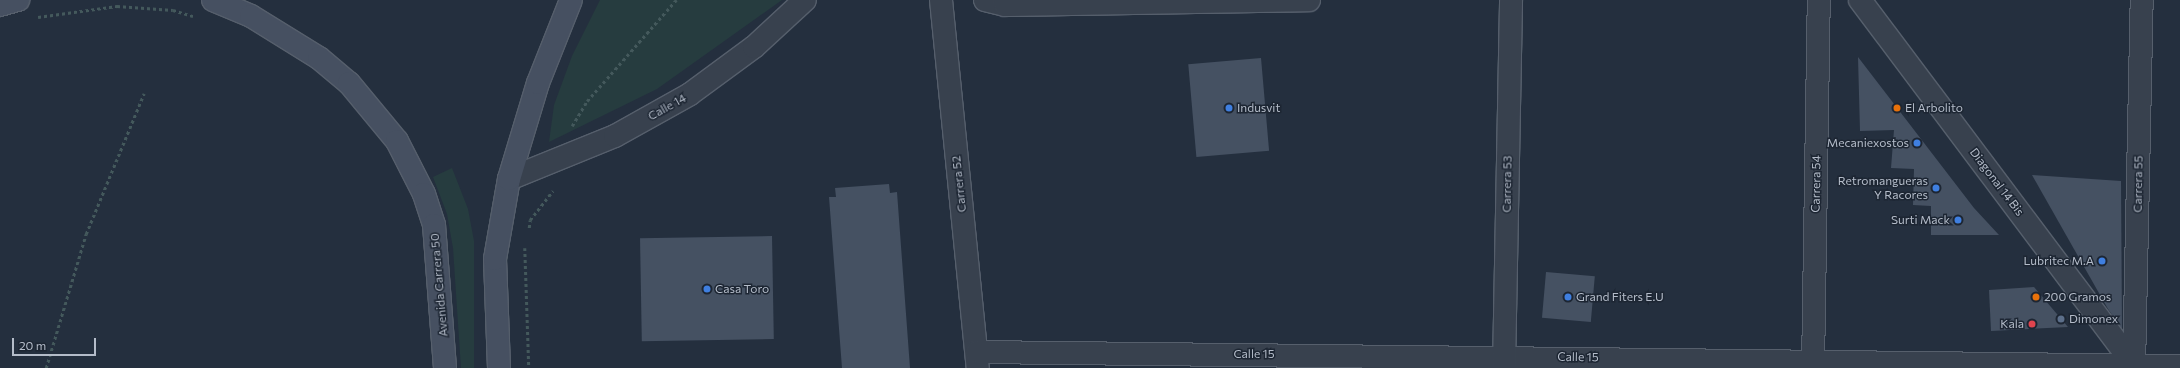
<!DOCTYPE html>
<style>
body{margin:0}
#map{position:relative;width:2180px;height:368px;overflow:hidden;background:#242f3e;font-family:Commissioner,sans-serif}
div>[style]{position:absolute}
.green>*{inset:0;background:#263c3f}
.building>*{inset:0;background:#455162;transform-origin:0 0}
.path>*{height:2.5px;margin-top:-1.25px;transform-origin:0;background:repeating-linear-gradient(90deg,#44595c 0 3px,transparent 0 6px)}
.roads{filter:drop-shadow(1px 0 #565f6c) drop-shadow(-1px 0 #565f6c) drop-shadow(0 1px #565f6c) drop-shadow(0 -1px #565f6c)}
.street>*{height:22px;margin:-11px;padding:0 11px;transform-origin:11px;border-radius:11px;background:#38414e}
.secondary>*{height:22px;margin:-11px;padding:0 11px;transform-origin:11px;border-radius:11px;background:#465061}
.dots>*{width:11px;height:11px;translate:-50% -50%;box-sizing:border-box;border:2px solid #1d2633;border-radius:50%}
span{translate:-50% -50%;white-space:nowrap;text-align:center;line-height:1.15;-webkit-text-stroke:3px #1d2633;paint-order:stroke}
.street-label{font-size:12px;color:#b4bcc9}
.poi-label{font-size:12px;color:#b4bcc9}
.left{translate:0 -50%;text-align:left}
.right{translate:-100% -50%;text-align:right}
.scale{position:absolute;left:12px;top:338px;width:84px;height:18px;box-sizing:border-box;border:2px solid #b4bcc9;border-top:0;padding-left:5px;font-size:12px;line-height:14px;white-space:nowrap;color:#b4bcc9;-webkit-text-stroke:3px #1d2633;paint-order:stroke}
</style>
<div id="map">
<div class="green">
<div style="clip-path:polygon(600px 0,782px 0,657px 89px,549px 142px,554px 105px,572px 56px)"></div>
<div style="clip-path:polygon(452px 168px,468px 209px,474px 241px,474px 368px,461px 368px,453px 248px,447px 214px,433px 177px)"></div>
</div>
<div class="building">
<div style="clip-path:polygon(1858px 57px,1974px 208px,1999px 235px,1931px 235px,1931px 206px,1913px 205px,1914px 169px,1891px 168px,1894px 130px,1860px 131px)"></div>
<div style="left:1261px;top:58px;width:93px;height:73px;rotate:85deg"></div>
<div style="clip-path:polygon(2032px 175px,2121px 181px,2122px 329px,2108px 309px)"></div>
<div style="clip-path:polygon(889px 184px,890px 193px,897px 192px,910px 368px,842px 368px,829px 197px,836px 197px,835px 188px)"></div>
<div style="left:772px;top:236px;width:103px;height:132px;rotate:89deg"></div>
<div style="left:1546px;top:272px;width:49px;height:46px;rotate:5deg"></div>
<div style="clip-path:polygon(2034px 287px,2068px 327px,1991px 331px,1989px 290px)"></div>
</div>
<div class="path">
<div style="left:38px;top:17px;width:80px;rotate:-7.9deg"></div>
<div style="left:117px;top:6px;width:56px;rotate:4.1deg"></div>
<div style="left:173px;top:10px;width:21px;rotate:17deg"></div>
<div style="left:572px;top:126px;width:29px;rotate:-59deg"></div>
<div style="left:587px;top:101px;width:135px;rotate:-48.6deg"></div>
<div style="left:529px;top:228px;width:8px;rotate:-83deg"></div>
<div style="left:530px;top:220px;width:37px;rotate:-52deg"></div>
<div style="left:525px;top:248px;width:120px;rotate:88.1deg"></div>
<div style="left:46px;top:368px;width:140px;rotate:-73.4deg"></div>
<div style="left:86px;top:234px;width:152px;rotate:-67.6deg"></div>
</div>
<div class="roads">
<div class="street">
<div style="left:941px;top:0;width:370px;rotate:84.3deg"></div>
<div style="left:985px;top:0;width:21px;rotate:14deg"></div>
<div style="left:1005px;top:5px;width:304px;rotate:-0.9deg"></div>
<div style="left:1860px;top:0;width:456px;rotate:53.1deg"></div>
<div style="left:509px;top:179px;width:114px;rotate:-22.1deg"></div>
<div style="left:615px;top:136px;width:86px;rotate:-29.2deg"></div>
<div style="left:690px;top:94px;width:79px;rotate:-36.3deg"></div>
<div style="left:754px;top:47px;width:69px;rotate:-42.7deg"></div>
<div style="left:977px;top:352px;width:1203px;rotate:0.67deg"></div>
<div style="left:1504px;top:368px;width:368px;rotate:-88.9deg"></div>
<div style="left:1813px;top:368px;width:368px;rotate:-89.1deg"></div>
<div style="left:2134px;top:368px;width:368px;rotate:-88.8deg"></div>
</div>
<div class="secondary">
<div style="left:213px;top:0;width:41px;rotate:22.8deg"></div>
<div style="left:251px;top:16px;width:80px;rotate:31.7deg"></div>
<div style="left:319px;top:58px;width:39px;rotate:40deg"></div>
<div style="left:349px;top:83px;width:75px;rotate:50.4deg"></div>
<div style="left:397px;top:141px;width:59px;rotate:63deg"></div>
<div style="left:424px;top:194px;width:33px;rotate:72deg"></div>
<div style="left:434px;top:225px;width:143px;rotate:85.6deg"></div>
<div style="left:0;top:5px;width:19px;rotate:-16deg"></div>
<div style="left:499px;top:368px;width:109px;rotate:-92.1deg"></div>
<div style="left:495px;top:259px;width:81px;rotate:-80.1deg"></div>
<div style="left:509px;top:179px;width:100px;rotate:-73.2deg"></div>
<div style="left:538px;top:83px;width:89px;rotate:-68.3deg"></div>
</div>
</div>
<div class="dots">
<div style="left:1229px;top:108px;background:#3f7fe0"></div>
<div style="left:1897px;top:108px;background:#e8710a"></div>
<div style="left:1917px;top:143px;background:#3f7fe0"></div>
<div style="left:1936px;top:188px;background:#3f7fe0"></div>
<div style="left:1958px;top:220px;background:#3f7fe0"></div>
<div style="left:2102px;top:261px;background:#3f7fe0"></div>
<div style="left:707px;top:289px;background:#3f7fe0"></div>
<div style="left:1568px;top:297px;background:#3f7fe0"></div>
<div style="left:2036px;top:297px;background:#e8710a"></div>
<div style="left:2061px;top:319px;background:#5c6f8a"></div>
<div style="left:2032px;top:324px;background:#e0444e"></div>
</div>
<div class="street-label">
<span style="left:667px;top:107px;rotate:-29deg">Calle 14</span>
<span style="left:1997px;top:182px;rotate:53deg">Diagonal 14 Bis</span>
<span style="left:959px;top:184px;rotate:-96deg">Carrera 52</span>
<span style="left:1507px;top:184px;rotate:-89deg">Carrera 53</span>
<span style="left:1816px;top:184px;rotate:-89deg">Carrera 54</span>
<span style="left:2138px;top:184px;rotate:-89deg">Carrera 55</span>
<span style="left:439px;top:285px;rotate:-95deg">Avenida Carrera 50</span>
<span style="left:1254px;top:354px">Calle 15</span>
<span style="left:1578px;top:357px;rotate:1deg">Calle 15</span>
</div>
<div class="poi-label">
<span class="left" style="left:1237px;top:108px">Indusvit</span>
<span class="left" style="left:1905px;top:108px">El Arbolito</span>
<span class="right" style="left:1909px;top:143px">Mecaniexostos</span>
<span class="right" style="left:1928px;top:188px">Retromangueras<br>Y Racores</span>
<span class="right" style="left:1950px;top:220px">Surti Mack</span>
<span class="right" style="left:2094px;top:261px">Lubritec M.A</span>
<span class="left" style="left:715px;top:289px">Casa Toro</span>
<span class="left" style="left:1576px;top:297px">Grand Fiters E.U</span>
<span class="left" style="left:2044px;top:297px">200 Gramos</span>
<span class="left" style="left:2069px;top:319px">Dimonex</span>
<span class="right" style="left:2024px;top:324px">Kala</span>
</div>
<div class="scale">20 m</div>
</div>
